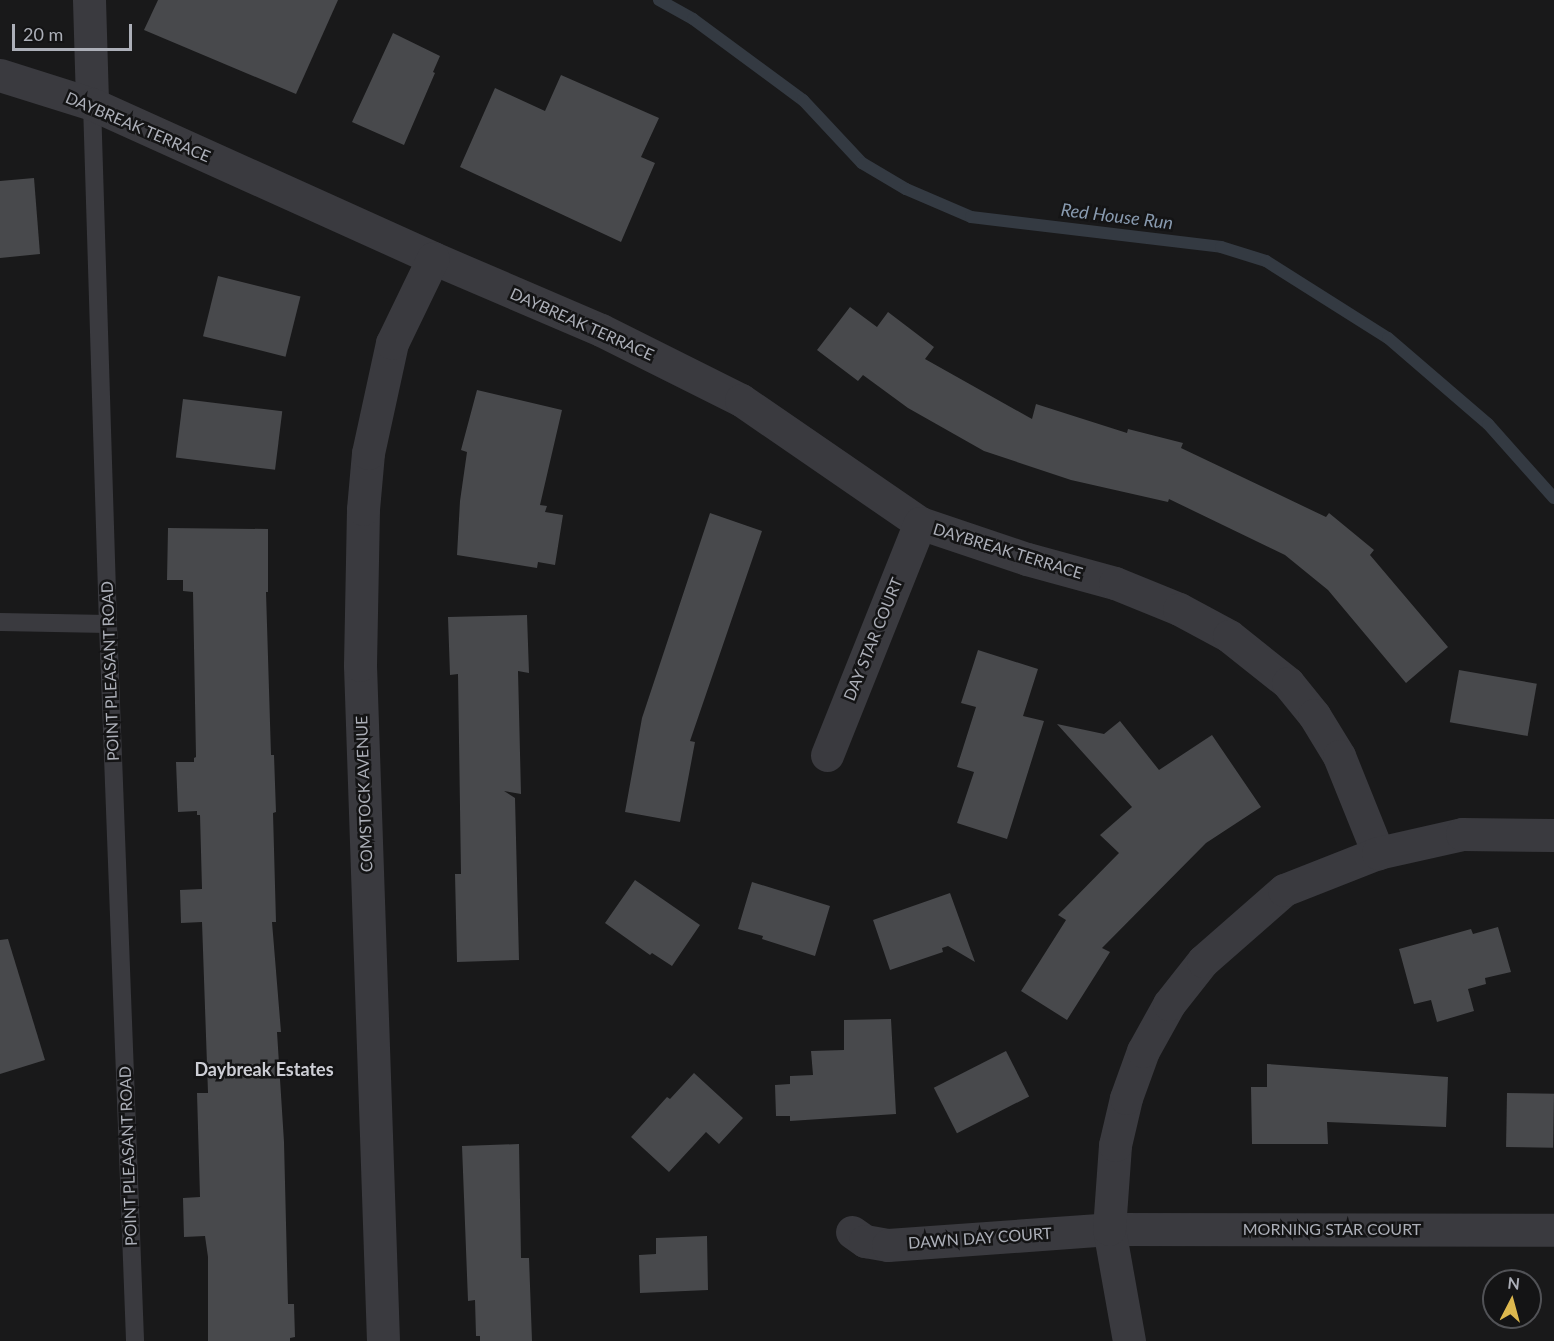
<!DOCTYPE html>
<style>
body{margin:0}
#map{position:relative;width:1554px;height:1341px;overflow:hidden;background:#19191a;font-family:Lato,sans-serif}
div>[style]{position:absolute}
.stream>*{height:12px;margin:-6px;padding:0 6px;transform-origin:6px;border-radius:6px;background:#343a42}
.building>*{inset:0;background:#48494c;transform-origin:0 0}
.service>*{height:18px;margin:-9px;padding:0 9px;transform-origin:9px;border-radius:9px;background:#3a3a3f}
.minor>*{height:33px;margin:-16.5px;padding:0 16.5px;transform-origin:16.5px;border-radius:16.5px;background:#3a3a3f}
span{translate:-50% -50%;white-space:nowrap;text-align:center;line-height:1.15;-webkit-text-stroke:5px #141415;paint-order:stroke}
.street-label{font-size:16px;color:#acafb8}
.water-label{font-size:18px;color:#889aaf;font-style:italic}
.neighbourhood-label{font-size:18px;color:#cdced5;font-weight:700}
.north{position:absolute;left:1482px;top:1269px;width:60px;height:60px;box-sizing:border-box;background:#141415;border:2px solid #515256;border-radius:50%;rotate:6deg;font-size:16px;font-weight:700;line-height:24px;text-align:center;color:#acafb8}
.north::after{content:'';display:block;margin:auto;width:21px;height:27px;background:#ddb84e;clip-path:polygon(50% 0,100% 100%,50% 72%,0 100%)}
.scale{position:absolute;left:12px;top:24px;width:120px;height:27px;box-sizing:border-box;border:3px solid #acafb8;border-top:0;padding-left:8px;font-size:18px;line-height:21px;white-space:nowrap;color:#acafb8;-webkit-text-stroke:4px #141415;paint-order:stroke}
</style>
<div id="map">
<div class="stream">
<div style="left:659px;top:0;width:39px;rotate:29deg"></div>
<div style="left:693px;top:19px;width:137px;rotate:36.4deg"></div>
<div style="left:803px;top:100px;width:86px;rotate:46.9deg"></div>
<div style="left:862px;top:163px;width:51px;rotate:30.6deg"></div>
<div style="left:906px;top:189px;width:71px;rotate:23.3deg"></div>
<div style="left:971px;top:217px;width:252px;rotate:6.8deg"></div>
<div style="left:1221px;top:247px;width:47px;rotate:17.3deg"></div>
<div style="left:1266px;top:261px;width:144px;rotate:32.3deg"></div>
<div style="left:1388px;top:338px;width:132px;rotate:40.7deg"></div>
<div style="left:1488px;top:424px;width:99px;rotate:48.3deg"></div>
</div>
<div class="building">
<div style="clip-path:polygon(158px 0,338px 0,296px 94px,144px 30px)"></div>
<div style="clip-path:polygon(393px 33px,440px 56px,433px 72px,435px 73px,404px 145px,352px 122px)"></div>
<div style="clip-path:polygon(561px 75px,659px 118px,641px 157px,655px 163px,621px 242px,460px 167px,495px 88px,545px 111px)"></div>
<div style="clip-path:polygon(34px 178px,40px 254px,0 258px,0 181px)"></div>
<div style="left:218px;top:276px;width:85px;height:62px;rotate:14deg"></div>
<div style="clip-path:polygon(850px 307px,877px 327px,888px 312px,934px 347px,925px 359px,1032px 419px,1036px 404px,1127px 433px,1128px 429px,1183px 443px,1181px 448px,1326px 517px,1329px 513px,1374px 550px,1370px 555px,1448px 647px,1406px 683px,1328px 590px,1285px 555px,1169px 499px,1168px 502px,1071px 480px,984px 451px,908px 408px,863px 375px,858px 381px,817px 350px)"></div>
<div style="clip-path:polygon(477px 390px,562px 410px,540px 505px,547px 506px,545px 512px,563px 515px,555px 565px,538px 562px,537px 568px,457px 555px,460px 501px,467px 452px,461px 450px)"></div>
<div style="left:183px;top:399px;width:100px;height:59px;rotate:7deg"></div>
<div style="clip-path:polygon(710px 513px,762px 531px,690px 741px,695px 742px,680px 822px,625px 812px,642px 718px)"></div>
<div style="clip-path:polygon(168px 528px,268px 529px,268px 592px,266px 592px,271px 755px,274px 755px,276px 812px,273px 813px,276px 922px,272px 922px,281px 1032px,277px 1032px,284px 1142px,288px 1304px,294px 1304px,295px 1337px,290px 1338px,290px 1341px,208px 1341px,208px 1257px,205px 1236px,184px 1237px,183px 1198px,200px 1197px,197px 1093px,208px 1093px,202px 922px,181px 923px,180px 890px,202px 889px,200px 815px,197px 815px,197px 811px,178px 812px,176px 762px,194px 762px,194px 758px,196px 757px,193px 592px,183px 591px,183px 580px,167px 580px)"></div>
<div style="clip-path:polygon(527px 615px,529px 673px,518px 671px,521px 794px,504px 791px,515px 798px,519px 960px,457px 962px,455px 874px,461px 874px,458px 674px,450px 675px,448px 617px)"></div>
<div style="clip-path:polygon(978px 650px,1038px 669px,1023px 716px,1044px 721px,1007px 839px,957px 823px,974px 772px,957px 767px,976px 707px,961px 703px)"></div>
<div style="left:1459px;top:670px;width:79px;height:53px;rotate:10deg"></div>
<div style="clip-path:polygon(1120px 721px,1159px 770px,1212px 735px,1261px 807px,1206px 843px,1102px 948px,1110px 952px,1067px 1020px,1021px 991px,1066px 920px,1058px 915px,1119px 853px,1100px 835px,1132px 807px,1057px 724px,1104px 734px)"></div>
<div style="clip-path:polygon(635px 880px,700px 925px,672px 966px,652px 953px,650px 955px,605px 923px)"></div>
<div style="clip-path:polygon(752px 882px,830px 906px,815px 956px,762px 939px,763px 936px,738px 929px)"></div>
<div style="clip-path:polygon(950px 893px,975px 962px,948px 946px,942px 948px,943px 952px,890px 970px,873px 920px)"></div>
<div style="clip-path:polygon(1498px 927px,1511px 972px,1485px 978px,1486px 984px,1468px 989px,1474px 1011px,1437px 1022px,1431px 1000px,1414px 1004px,1399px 949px,1471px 929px,1473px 934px)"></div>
<div style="clip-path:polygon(8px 939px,45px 1060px,0 1074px,0 940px)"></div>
<div style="clip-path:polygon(891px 1019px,896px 1114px,790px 1121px,790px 1116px,776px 1116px,775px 1085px,790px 1084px,790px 1076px,813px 1075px,811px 1051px,844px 1050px,844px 1020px)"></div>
<div style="left:1006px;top:1051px;width:51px;height:81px;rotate:63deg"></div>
<div style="clip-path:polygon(1267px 1064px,1448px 1077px,1446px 1127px,1327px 1122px,1328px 1144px,1252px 1144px,1251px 1087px,1267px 1087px)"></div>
<div style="clip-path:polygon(694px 1073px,743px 1118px,719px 1144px,706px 1132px,669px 1172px,631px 1137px,667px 1097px,670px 1099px)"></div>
<div style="left:1507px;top:1093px;width:47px;height:54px;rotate:1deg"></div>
<div style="clip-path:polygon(519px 1144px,521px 1258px,529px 1258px,532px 1341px,480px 1341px,480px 1336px,476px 1336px,475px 1300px,468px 1301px,462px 1146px)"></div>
<div style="clip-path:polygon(707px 1236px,708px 1290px,640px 1293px,639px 1255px,656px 1254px,656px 1238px)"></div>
</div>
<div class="service">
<div style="left:92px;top:104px;width:520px;rotate:88.24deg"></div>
<div style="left:108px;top:624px;width:718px;rotate:87.84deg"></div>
<div style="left:0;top:622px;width:108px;rotate:1.1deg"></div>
</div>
<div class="minor">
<div style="left:89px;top:0;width:104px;rotate:88.3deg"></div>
<div style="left:0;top:75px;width:96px;rotate:17.5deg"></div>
<div style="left:92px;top:104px;width:374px;rotate:24.3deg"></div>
<div style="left:433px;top:258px;width:183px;rotate:23.2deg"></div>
<div style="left:601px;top:330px;width:157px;rotate:26.6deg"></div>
<div style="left:741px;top:400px;width:217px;rotate:34.5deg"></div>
<div style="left:920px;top:523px;width:113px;rotate:18.6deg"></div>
<div style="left:1027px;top:559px;width:91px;rotate:15.3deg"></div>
<div style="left:1115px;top:583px;width:69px;rotate:22.1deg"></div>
<div style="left:1179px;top:609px;width:57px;rotate:28.4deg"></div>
<div style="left:1229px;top:636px;width:75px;rotate:38.5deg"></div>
<div style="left:1288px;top:683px;width:41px;rotate:50.9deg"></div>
<div style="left:1314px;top:715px;width:48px;rotate:58.6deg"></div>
<div style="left:1339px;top:756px;width:105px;rotate:68.1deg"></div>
<div style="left:827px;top:755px;width:250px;rotate:-68.2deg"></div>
<div style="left:852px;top:1232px;width:16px;rotate:35deg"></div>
<div style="left:865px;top:1241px;width:23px;rotate:10deg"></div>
<div style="left:888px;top:1245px;width:222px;rotate:-4.1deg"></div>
<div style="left:1109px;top:1229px;width:445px;rotate:0.1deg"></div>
<div style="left:383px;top:1341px;width:676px;rotate:-91.95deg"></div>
<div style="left:360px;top:665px;width:156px;rotate:-88.9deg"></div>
<div style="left:363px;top:509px;width:56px;rotate:-84.9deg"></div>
<div style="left:368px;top:453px;width:113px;rotate:-77.7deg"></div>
<div style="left:392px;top:343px;width:94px;rotate:-64.2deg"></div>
<div style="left:1129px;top:1341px;width:114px;rotate:-100.1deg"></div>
<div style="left:1109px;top:1229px;width:84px;rotate:-85.9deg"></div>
<div style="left:1115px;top:1145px;width:48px;rotate:-76.8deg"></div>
<div style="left:1126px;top:1098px;width:50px;rotate:-70.1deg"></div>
<div style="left:1143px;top:1051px;width:54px;rotate:-61deg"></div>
<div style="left:1169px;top:1004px;width:55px;rotate:-51.7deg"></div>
<div style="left:1203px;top:961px;width:108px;rotate:-41.2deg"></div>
<div style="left:1284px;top:890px;width:101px;rotate:-21.5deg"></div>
<div style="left:1378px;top:853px;width:86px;rotate:-12.7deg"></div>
<div style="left:1462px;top:834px;width:92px;rotate:0.6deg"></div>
</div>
<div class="street-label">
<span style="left:138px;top:127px;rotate:23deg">DAYBREAK TERRACE</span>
<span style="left:582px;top:324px;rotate:24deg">DAYBREAK TERRACE</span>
<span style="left:1008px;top:551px;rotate:17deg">DAYBREAK TERRACE</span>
<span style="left:873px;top:639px;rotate:-68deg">DAY STAR COURT</span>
<span style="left:110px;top:671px;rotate:-92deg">POINT PLEASANT ROAD</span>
<span style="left:364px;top:794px;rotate:-92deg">COMSTOCK AVENUE</span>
<span style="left:128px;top:1156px;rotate:-92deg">POINT PLEASANT ROAD</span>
<span style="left:1332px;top:1229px">MORNING STAR COURT</span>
<span style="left:980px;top:1238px;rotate:-4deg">DAWN DAY COURT</span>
</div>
<div class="water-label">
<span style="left:1117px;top:216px;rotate:7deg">Red House Run</span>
</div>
<div class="neighbourhood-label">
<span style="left:264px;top:1069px">Daybreak Estates</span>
</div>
<div class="north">N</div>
<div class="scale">20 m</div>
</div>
